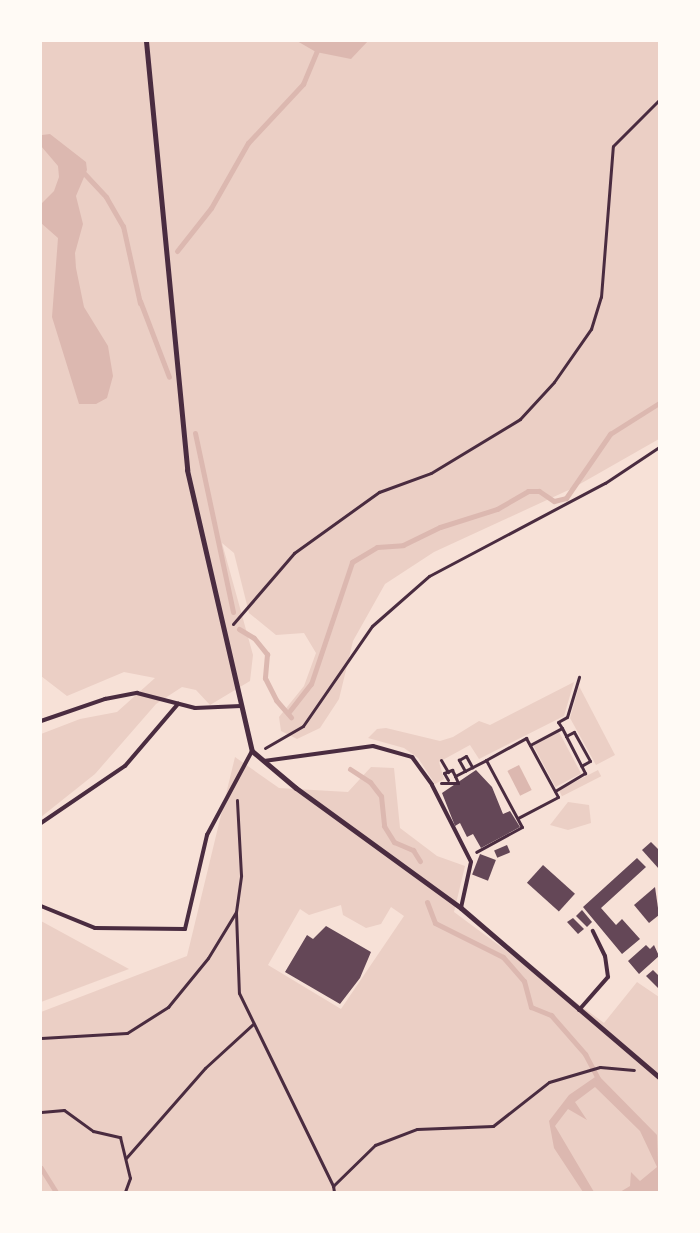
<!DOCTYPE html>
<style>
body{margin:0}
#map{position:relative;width:700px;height:1233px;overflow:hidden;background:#f7e1d7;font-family:"Nunito Sans",sans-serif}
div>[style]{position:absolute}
.green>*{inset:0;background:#ebcfc5;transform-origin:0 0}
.water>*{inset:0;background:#dcb8b0;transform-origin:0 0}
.stream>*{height:5px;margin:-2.5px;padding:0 2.5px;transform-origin:2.5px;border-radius:2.5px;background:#dcb8b0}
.building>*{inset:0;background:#644757;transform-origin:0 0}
.path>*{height:3px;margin:-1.5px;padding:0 1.5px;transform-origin:1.5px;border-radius:1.5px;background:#4a2c40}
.service>*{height:4px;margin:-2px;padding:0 2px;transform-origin:2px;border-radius:2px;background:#4a2c40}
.minor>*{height:5px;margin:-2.5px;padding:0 2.5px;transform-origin:2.5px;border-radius:2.5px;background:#4a2c40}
span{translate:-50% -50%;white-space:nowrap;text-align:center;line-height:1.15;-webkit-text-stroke:4px #fffaf5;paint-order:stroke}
.frame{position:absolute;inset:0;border:42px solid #fffaf5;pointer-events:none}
</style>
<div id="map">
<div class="green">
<div style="clip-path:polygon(41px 41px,659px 41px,659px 439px,573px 488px,434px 552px,385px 584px,353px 641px,339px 699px,320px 728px,297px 739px,281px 731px,279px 717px,304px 686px,316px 653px,304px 633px,276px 635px,249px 613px,234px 553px,222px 543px,253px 655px,250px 681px,210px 705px,196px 690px,182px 687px,156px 704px,95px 774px,41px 817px,41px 734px,80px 719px,117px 712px,155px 678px,124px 672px,67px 696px,41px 676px)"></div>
<div style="clip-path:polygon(574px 682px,564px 716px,479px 759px,470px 745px,439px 762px,444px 779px,435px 784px,418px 758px,404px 748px,368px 738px,377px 729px,386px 728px,440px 741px,453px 737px,479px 721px,490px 725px)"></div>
<div style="clip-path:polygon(579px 686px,615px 755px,596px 765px,570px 718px)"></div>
<div style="left:559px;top:732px;width:47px;height:29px;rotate:62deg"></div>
<div style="clip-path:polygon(evenodd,235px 757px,279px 788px,348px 792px,371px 767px,394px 768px,400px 828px,437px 856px,465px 866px,454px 912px,604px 1023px,637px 982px,659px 997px,659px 1192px,41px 1192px,41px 1012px,187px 956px,235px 757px,341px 905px,343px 915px,366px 928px,381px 924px,391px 907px,404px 916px,341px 1009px,268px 965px,300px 909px,309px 915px,341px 905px)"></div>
<div style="left:598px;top:770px;width:7px;height:44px;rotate:63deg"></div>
<div style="clip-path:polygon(568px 802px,589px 805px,591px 823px,568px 830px,550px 825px)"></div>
<div style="clip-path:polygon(41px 921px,129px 969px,41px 1002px)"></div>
</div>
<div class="water">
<div style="clip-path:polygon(297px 41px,368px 41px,351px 59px,316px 52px)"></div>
<div style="clip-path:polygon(41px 123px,42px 135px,50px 134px,86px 162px,87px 170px,76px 196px,83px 224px,75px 253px,76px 268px,84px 307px,108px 346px,113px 376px,107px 398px,96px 404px,79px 404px,52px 317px,58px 238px,41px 223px,41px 204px,54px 191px,59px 177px,58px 166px,41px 146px)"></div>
<div style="left:519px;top:765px;width:28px;height:13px;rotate:63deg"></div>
<div style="clip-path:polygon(598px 1075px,657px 1135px,659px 1192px,620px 1192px,630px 1186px,631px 1172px,640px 1181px,657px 1167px,640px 1131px,595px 1087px,575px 1102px,587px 1120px,568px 1109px,555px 1126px,594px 1192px,583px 1192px,554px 1148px,549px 1121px,569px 1095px)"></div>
</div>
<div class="stream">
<div style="left:81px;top:170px;width:37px;rotate:47deg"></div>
<div style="left:106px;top:197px;width:34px;rotate:60deg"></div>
<div style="left:123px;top:226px;width:79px;rotate:77.6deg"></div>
<div style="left:177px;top:251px;width:55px;rotate:-51.7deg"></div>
<div style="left:211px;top:208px;width:75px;rotate:-60.4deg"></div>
<div style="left:248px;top:143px;width:81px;rotate:-47deg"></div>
<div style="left:303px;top:84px;width:47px;rotate:-67.3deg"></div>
<div style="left:140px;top:301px;width:81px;rotate:69.1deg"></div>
<div style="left:195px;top:433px;width:183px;rotate:78deg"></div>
<div style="left:239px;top:629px;width:17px;rotate:31deg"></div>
<div style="left:254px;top:638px;width:21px;rotate:51deg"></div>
<div style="left:267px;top:654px;width:24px;rotate:95deg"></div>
<div style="left:265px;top:678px;width:25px;rotate:63deg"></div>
<div style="left:276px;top:700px;width:23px;rotate:49deg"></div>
<div style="left:288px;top:713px;width:37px;rotate:-52deg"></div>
<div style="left:311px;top:684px;width:129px;rotate:-71.4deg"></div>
<div style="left:352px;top:562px;width:29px;rotate:-31deg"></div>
<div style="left:377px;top:547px;width:26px;rotate:-4deg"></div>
<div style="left:403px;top:545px;width:41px;rotate:-25.9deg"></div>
<div style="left:440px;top:527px;width:60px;rotate:-17.5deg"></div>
<div style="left:497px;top:509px;width:36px;rotate:-30deg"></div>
<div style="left:528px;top:491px;width:11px"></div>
<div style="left:539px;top:491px;width:18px;rotate:34deg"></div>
<div style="left:554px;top:501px;width:12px;rotate:-14deg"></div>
<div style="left:566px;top:498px;width:78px;rotate:-55.5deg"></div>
<div style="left:610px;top:434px;width:58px;rotate:-32.3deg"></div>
<div style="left:350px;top:769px;width:24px;rotate:33deg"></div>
<div style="left:370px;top:782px;width:18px;rotate:52deg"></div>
<div style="left:381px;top:796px;width:30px;rotate:84deg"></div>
<div style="left:384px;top:826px;width:19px;rotate:58deg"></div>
<div style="left:394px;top:842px;width:21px;rotate:23deg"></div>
<div style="left:413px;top:850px;width:13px;rotate:58deg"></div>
<div style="left:427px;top:902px;width:22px;rotate:69deg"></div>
<div style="left:435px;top:923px;width:76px;rotate:26.6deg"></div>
<div style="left:503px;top:957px;width:32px;rotate:49deg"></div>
<div style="left:524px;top:981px;width:27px;rotate:75deg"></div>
<div style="left:531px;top:1007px;width:22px;rotate:22deg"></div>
<div style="left:551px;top:1015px;width:52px;rotate:48.9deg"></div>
<div style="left:585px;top:1054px;width:27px;rotate:62deg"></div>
<div style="left:41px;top:1168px;width:28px;rotate:58deg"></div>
</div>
<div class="building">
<div style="clip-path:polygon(476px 770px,492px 787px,503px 814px,510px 811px,520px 827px,481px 848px,473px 834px,467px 837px,460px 823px,455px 826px,442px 793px)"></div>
<div style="clip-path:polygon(651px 842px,659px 850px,659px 869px,642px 850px)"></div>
<div style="left:507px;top:845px;width:8px;height:14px;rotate:67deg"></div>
<div style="left:480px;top:854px;width:17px;height:22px;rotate:21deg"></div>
<div style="clip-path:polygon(637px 858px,646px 867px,601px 908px,616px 925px,622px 919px,640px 939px,622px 954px,583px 907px)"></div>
<div style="left:543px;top:865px;width:43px;height:24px;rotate:42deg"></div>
<div style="clip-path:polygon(655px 887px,659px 915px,649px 923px,634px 905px)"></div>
<div style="clip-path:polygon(582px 910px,592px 922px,587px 927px,576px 916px)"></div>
<div style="clip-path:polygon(573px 918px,584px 929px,578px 934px,567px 922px)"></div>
<div style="clip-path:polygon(326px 926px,371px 952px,360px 978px,340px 1004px,285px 972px,307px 935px,313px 939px)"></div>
<div style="clip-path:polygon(646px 945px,650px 949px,654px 945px,659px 956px,639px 974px,628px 961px)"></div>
<div style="clip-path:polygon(653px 970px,659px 976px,659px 989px,646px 976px)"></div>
</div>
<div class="path">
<div style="left:233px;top:624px;width:94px;rotate:-49.3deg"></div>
<div style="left:294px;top:553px;width:105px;rotate:-35.7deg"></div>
<div style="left:379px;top:492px;width:55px;rotate:-20.1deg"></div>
<div style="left:431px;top:473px;width:104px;rotate:-31.2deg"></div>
<div style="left:520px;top:419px;width:50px;rotate:-47.4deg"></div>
<div style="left:554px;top:382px;width:65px;rotate:-55.1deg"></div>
<div style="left:591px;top:329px;width:34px;rotate:-73deg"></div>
<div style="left:601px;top:297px;width:151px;rotate:-85.5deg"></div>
<div style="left:613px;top:146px;width:65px;rotate:-45deg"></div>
<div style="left:562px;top:728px;width:7px;rotate:-124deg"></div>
<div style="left:558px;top:722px;width:10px;rotate:-29deg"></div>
<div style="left:567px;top:717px;width:42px;rotate:-73.3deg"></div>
<div style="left:566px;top:736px;width:9px;rotate:-27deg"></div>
<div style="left:574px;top:732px;width:33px;rotate:61deg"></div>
<div style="left:590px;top:761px;width:10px;rotate:151deg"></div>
<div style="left:530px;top:745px;width:36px;rotate:-28deg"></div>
<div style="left:562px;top:728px;width:9px;rotate:63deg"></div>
<div style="left:566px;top:736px;width:42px;rotate:62.8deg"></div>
<div style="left:585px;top:773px;width:35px;rotate:149deg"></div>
<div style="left:265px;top:748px;width:44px;rotate:-30.1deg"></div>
<div style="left:303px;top:726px;width:121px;rotate:-55.4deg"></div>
<div style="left:372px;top:626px;width:76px;rotate:-41.3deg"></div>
<div style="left:429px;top:576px;width:199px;rotate:-27.9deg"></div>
<div style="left:605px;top:483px;width:65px;rotate:-33.7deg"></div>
<div style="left:441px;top:760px;width:14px;rotate:60deg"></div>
<div style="left:486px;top:760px;width:46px;rotate:-28.8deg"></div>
<div style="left:526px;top:738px;width:67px;rotate:61.5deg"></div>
<div style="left:558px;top:797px;width:45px;rotate:152.3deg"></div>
<div style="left:465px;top:771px;width:13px;rotate:-119deg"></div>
<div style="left:459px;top:760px;width:8px;rotate:-30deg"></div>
<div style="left:466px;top:756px;width:13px;rotate:61deg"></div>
<div style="left:448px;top:780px;width:8px;rotate:-120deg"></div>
<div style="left:444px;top:773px;width:9px;rotate:-21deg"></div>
<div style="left:452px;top:770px;width:7px;rotate:63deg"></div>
<div style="left:441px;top:783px;width:17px"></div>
<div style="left:458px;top:783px;width:8px;rotate:-113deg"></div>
<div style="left:455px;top:776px;width:35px;rotate:-27deg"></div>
<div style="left:486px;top:760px;width:76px;rotate:61.8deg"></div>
<div style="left:522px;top:827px;width:52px;rotate:151.5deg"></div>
<div style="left:236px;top:913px;width:80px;rotate:87.9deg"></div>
<div style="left:239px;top:993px;width:215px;rotate:64deg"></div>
<div style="left:41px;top:1038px;width:86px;rotate:-3.3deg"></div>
<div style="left:127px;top:1033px;width:49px;rotate:-32.4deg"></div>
<div style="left:168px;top:1007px;width:63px;rotate:-50.8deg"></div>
<div style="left:208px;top:958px;width:54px;rotate:-58.7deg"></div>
<div style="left:236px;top:912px;width:37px;rotate:-82deg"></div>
<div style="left:241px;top:875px;width:75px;rotate:-93.1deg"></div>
<div style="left:41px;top:1112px;width:23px;rotate:-5deg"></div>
<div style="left:64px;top:1110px;width:36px;rotate:36deg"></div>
<div style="left:93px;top:1131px;width:28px;rotate:13deg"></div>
<div style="left:120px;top:1137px;width:42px;rotate:76.3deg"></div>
<div style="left:130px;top:1178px;width:15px;rotate:110deg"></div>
<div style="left:126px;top:1158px;width:120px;rotate:-48.7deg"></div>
<div style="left:205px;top:1068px;width:65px;rotate:-42.5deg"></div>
<div style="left:334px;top:1192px;width:6px;rotate:-99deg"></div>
<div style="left:333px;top:1186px;width:59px;rotate:-44.3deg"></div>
<div style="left:375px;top:1145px;width:45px;rotate:-20.9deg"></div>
<div style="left:417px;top:1129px;width:76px;rotate:-2.3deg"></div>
<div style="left:493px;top:1126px;width:71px;rotate:-38.2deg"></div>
<div style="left:549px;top:1082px;width:53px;rotate:-16.4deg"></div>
<div style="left:600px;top:1067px;width:34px;rotate:5deg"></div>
</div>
<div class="service">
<div style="left:41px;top:721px;width:68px;rotate:-19deg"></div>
<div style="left:105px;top:699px;width:33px;rotate:-11deg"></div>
<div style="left:137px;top:693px;width:60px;rotate:14.5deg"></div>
<div style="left:195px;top:708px;width:46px;rotate:-2.5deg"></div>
<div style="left:264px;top:761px;width:110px;rotate:-7.8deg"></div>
<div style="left:373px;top:746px;width:41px;rotate:15.8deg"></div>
<div style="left:412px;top:757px;width:34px;rotate:54deg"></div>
<div style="left:432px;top:785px;width:86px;rotate:63.1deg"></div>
<div style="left:471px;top:862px;width:47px;rotate:102.3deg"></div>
<div style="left:41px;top:823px;width:102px;rotate:-34.2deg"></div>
<div style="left:125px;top:766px;width:82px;rotate:-49.5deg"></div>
<div style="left:41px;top:906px;width:58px;rotate:22.2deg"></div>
<div style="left:95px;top:928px;width:90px;rotate:0.6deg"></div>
<div style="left:185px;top:929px;width:97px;rotate:-76.8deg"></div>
<div style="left:207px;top:835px;width:95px;rotate:-61.8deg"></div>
<div style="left:579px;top:1010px;width:44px;rotate:-48.7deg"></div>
<div style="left:608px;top:977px;width:21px;rotate:-98deg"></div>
<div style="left:605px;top:956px;width:28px;rotate:-116deg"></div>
</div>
<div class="minor">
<div style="left:146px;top:41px;width:431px;rotate:84.5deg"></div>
<div style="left:187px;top:470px;width:288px;rotate:77deg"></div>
<div style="left:252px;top:751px;width:57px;rotate:40.1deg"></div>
<div style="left:296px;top:788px;width:204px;rotate:36deg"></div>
<div style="left:461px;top:908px;width:260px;rotate:40.5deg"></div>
</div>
<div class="frame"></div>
</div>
